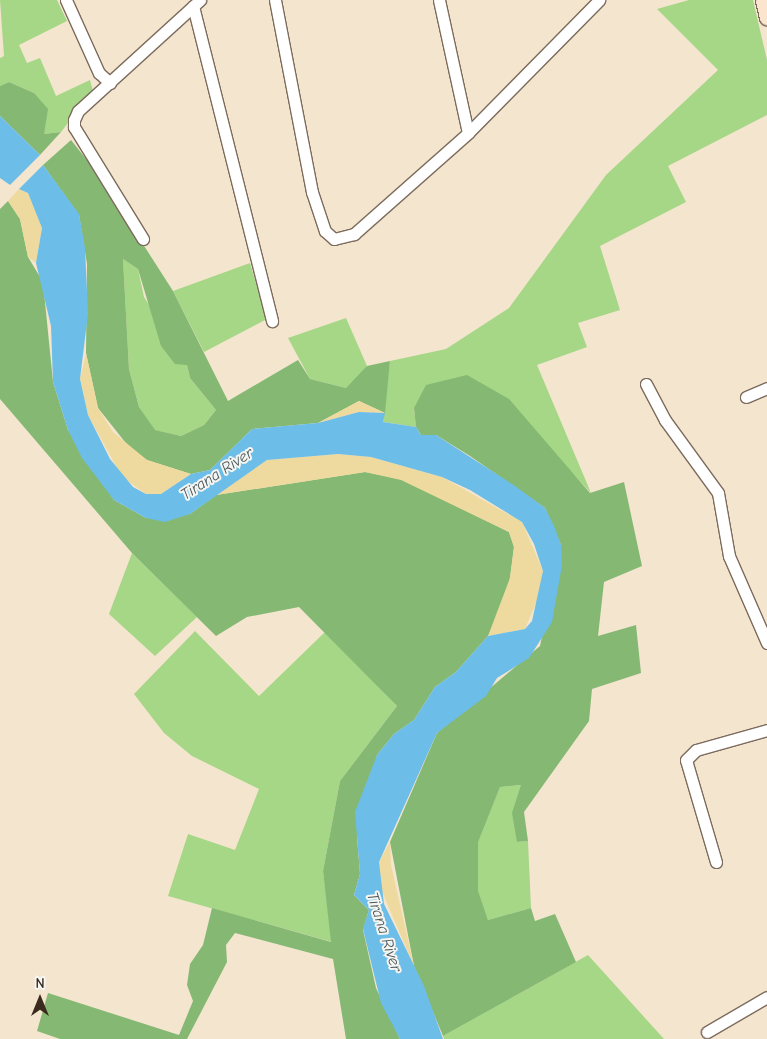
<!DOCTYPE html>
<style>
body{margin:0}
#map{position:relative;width:767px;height:1039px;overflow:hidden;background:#f4e5cf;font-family:"Comic Neue",sans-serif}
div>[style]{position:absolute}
.green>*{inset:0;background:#a5d786}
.forest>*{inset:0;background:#84b873}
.sand>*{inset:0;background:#eeda9e}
.water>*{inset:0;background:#6cbee8}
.roads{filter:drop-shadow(1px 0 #7c6b5c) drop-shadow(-1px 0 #7c6b5c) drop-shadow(0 1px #7c6b5c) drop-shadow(0 -1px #7c6b5c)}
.street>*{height:11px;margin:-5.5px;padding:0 5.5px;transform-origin:5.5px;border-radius:5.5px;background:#fff}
.secondary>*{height:15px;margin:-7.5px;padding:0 7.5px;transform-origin:7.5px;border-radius:7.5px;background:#fce5cf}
span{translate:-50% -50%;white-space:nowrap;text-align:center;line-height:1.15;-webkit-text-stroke:4px #f6f6f2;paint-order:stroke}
.water-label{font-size:16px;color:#4a565b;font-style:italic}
.north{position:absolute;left:15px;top:974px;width:50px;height:50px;-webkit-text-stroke:4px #f6f6f2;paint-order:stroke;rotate:0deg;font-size:14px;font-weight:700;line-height:20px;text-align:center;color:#3b2a1e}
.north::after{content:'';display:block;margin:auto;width:18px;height:22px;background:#3b2a1e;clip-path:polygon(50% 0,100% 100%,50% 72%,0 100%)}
</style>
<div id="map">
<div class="green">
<div style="clip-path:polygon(0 0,57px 0,67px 21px,19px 45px,27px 63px,40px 58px,56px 96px,90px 80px,93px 91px,61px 132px,44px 134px,42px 106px,34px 93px,9px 82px,0 86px,0 58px,4px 56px)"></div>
<div style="clip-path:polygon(689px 0,753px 0,767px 60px,767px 115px,668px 166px,686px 202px,600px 246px,620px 310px,578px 323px,587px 347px,537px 365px,591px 493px,551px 450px,414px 408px,416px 427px,383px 422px,390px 361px,446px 349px,509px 308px,606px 175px,718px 70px,657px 9px)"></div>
<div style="clip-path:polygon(123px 259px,138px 269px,144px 297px,187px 365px,190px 378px,216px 410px,204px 425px,181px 436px,154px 430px,139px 407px,129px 369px)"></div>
<div style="clip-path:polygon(250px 263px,267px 319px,204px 352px,173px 291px)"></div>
<div style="clip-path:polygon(346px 318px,367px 366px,363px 373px,346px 388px,310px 379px,288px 338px)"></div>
<div style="clip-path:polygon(132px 553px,197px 617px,155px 656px,109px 614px)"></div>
<div style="clip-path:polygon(195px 631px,259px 696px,325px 632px,397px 706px,340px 781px,323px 871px,332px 942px,168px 896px,188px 834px,235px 850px,259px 789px,192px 756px,164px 733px,134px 694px)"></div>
<div style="clip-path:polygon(522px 785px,517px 842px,528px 841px,531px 908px,488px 920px,477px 891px,477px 842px,500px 787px)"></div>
<div style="clip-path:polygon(588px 955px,664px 1039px,444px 1039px,443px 1036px)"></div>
</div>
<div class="forest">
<div style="clip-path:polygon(9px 82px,34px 93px,48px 109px,44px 134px,61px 132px,40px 155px,0 116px,0 86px)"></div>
<div style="clip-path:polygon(evenodd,71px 140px,98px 174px,173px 291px,228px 401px,298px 360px,310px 379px,346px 388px,367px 366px,390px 361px,385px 413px,359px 401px,318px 423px,252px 429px,210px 470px,191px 474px,147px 460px,129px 447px,98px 408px,86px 353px,87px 264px,79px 215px,43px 165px,71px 140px,123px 259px,138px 269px,161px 346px,175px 364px,187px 365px,190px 378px,216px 410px,204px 425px,181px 436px,155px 430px,139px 407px,129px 369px,123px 259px)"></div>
<div style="clip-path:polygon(8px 201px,20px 219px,28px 257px,43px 282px,53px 382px,68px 430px,114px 500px,146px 518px,190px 514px,216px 495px,365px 472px,401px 479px,509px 532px,514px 547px,510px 578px,499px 615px,488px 636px,456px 672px,435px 687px,414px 720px,394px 734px,377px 755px,357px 837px,360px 874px,354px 895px,369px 910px,363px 930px,376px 988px,400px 1039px,346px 1039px,333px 959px,235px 933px,226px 945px,227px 962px,187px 1039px,60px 1039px,37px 1031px,48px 993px,179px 1035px,193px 1001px,187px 985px,190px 964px,203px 945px,212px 908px,331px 942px,323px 871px,340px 781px,397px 706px,299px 607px,247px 617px,216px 636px,132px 553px,0 399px,0 209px)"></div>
<div style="clip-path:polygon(467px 375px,509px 399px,590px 493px,624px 482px,642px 566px,604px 582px,598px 636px,636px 625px,641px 673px,592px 689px,589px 721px,524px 812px,528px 841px,517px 842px,512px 813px,521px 785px,500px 787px,478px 842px,478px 891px,488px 920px,531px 908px,535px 921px,555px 914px,576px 962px,443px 1036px,414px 966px,390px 842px,437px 733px,540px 646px,561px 545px,545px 508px,470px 456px,436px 435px,421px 435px,416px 427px,414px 408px,426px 385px)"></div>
</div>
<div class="sand">
<div style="clip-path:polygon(19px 189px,28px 193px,42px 228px,36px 263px,28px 257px,20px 219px,8px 201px)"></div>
<div style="clip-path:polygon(86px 353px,98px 408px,113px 432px,147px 460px,191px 474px,161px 494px,146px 494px,122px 477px,88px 415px,80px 379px)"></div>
<div style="clip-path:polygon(359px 401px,385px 413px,359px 412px,318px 423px)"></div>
<div style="clip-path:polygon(338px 454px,371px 457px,442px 477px,522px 522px,543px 571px,541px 591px,525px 629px,488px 636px,510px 578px,514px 547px,509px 532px,401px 480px,365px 472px,216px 495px,267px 460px)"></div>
<div style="clip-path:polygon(390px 842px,391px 865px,414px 966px,380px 887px,379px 862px)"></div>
</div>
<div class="water">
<div style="clip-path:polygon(0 116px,40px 155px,10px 185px,0 178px)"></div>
<div style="clip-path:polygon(43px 165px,79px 214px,85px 248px,88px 314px,80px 379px,88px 415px,110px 459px,133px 487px,146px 494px,161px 494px,191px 474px,210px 470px,252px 429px,318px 423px,359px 412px,385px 413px,383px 422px,416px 427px,421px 435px,436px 435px,515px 486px,545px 508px,554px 526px,561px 545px,562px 565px,552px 622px,529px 658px,497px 678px,486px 696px,437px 733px,379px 862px,384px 904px,424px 986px,443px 1039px,400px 1039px,381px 1003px,363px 929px,369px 910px,354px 895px,360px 874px,355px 812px,377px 755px,394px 734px,414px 720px,435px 687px,456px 672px,488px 636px,525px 629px,532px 621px,543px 571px,534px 544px,522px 522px,470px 490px,442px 477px,371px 457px,338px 454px,267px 460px,190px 514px,165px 522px,146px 518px,114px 500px,82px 458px,68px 430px,53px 382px,51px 326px,36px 263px,42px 228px,28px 193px,19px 189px)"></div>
</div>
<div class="roads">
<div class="street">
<div style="left:66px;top:0;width:80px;rotate:65.7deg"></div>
<div style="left:99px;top:73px;width:15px;rotate:42deg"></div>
<div style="left:275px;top:0;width:196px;rotate:79.1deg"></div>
<div style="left:312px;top:192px;width:41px;rotate:71.6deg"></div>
<div style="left:325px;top:231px;width:12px;rotate:42deg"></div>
<div style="left:334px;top:239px;width:21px;rotate:-14deg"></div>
<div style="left:354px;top:234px;width:152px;rotate:-41.5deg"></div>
<div style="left:468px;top:133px;width:187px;rotate:-45.4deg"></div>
<div style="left:439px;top:0;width:136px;rotate:77.7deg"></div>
<div style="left:193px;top:6px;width:325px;rotate:75.9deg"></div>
<div style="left:143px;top:239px;width:132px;rotate:-121.6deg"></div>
<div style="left:74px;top:127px;width:7px;rotate:-90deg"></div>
<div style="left:74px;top:120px;width:10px;rotate:-66deg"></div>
<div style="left:78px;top:111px;width:165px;rotate:-42.3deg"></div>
<div style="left:646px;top:384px;width:41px;rotate:62.2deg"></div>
<div style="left:665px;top:420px;width:90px;rotate:54deg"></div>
<div style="left:718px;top:493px;width:64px;rotate:80.1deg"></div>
<div style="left:729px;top:556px;width:95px;rotate:66.4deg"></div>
<div style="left:746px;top:397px;width:23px;rotate:-23deg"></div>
<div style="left:716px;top:862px;width:106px;rotate:-106.4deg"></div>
<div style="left:686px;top:760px;width:14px;rotate:-45deg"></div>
<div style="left:696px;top:750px;width:74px;rotate:-15.7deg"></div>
<div style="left:707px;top:1032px;width:69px;rotate:-30.3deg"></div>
</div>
<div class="secondary">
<div style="left:763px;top:0;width:18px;rotate:77deg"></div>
</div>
</div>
<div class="water-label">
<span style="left:217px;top:474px;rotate:-33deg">Tirana River</span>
<span style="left:384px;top:932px;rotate:72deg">Tirana River</span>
</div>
<div class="north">N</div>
</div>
